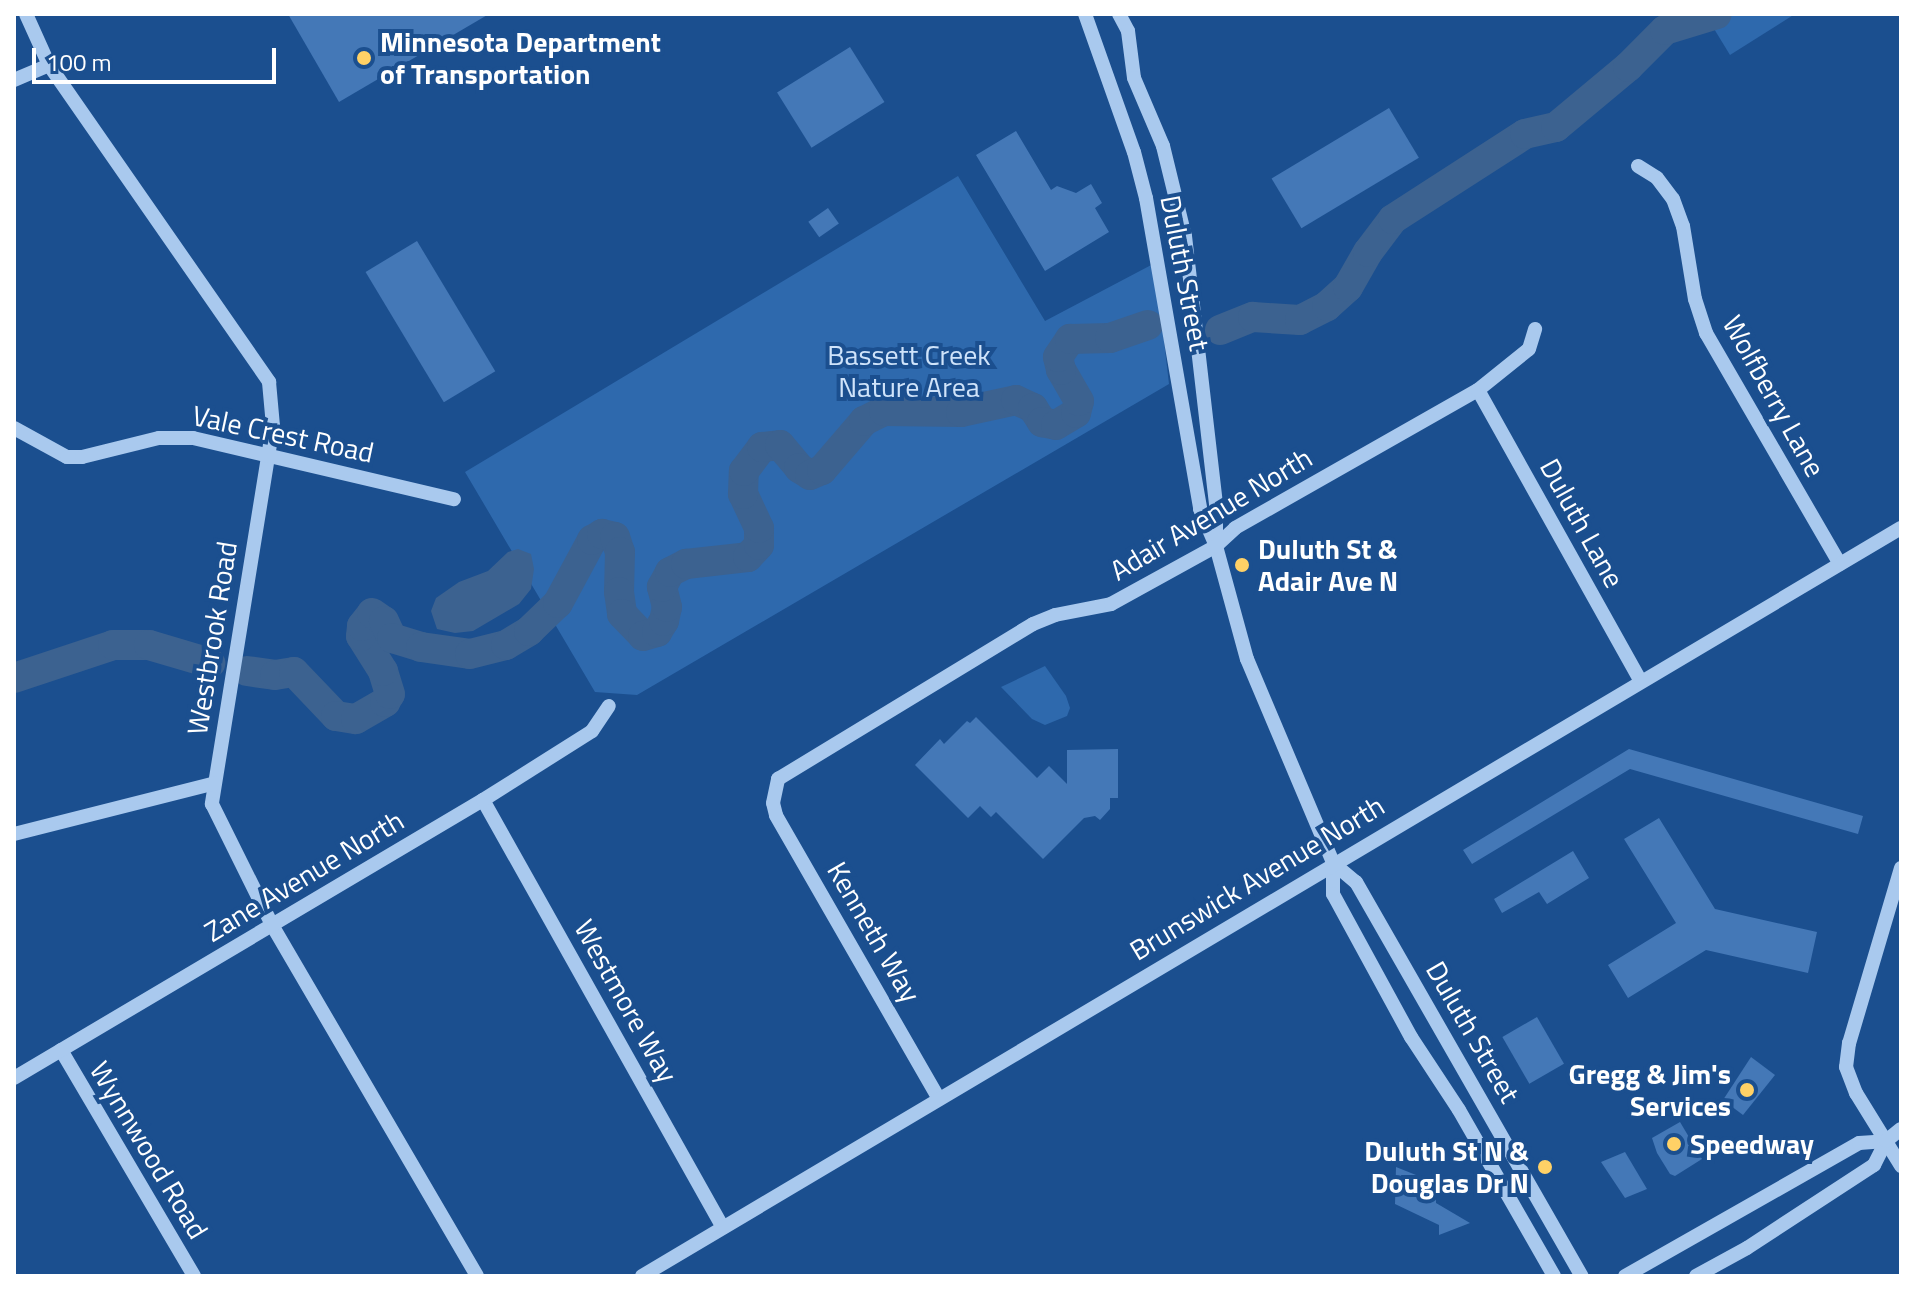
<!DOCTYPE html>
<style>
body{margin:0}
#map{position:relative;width:1915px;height:1290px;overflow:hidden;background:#1b4f8f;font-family:"Titillium Web",sans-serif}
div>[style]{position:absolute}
.green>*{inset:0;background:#2e69ad}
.water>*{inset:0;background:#3c6290}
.river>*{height:30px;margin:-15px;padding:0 15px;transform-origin:15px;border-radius:15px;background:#3c6290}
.building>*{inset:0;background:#4478b7;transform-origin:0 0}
.minor>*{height:14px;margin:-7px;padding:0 7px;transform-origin:7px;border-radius:7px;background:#a9c9ee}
.dots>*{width:22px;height:22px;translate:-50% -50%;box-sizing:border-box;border:4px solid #1b4f8f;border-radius:50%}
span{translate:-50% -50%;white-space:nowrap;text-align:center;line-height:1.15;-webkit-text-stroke:8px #1b4f8f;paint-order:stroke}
.poi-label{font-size:28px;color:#fff;font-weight:700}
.left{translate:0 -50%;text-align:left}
.right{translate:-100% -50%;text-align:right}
.street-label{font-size:28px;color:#fff}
.park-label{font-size:28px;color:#cfe3fa}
.frame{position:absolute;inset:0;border:16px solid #fff;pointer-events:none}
.scale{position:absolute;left:32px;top:48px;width:244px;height:36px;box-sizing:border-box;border:4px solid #fff;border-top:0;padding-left:10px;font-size:24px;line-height:28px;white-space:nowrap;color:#fff;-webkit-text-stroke:6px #1b4f8f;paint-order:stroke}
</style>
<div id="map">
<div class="green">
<div style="clip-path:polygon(1705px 14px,1795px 14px,1730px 55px)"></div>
<div style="clip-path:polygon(958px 176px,1045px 321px,1155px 263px,1169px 384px,637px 695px,595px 692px,465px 472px)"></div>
<div style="clip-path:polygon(1045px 666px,1066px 696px,1070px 708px,1067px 716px,1045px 725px,1032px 719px,1001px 687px)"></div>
</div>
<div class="water">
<div style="clip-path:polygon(518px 549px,531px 554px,534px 569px,531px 589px,519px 604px,473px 631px,455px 633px,437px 629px,431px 611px,436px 598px,459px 582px,488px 571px,508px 552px)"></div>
</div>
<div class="river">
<div style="left:1220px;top:330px;width:35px;rotate:-22deg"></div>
<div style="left:1253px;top:317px;width:47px;rotate:3.7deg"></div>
<div style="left:1300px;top:320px;width:30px;rotate:-27deg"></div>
<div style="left:1327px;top:306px;width:28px;rotate:-42deg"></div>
<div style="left:1348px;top:287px;width:40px;rotate:-60.3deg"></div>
<div style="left:1368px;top:252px;width:41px;rotate:-52.9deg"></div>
<div style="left:1393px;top:219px;width:157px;rotate:-32.8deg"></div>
<div style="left:1525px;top:134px;width:32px;rotate:-13deg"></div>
<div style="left:1556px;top:127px;width:94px;rotate:-39.8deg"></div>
<div style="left:1628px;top:67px;width:52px;rotate:-45deg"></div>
<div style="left:1665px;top:30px;width:54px;rotate:-17.1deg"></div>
<div style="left:247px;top:671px;width:28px;rotate:8deg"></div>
<div style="left:275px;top:675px;width:19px;rotate:-9deg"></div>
<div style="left:294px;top:672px;width:61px;rotate:46.3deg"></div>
<div style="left:336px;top:716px;width:20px;rotate:9deg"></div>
<div style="left:356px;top:719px;width:34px;rotate:-30deg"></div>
<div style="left:385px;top:702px;width:9px;rotate:-58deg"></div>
<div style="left:390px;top:694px;width:24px;rotate:-107deg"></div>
<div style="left:383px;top:671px;width:41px;rotate:-122.2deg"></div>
<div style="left:361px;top:636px;width:10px;rotate:-84deg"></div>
<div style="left:362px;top:626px;width:16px;rotate:-52deg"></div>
<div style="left:372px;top:613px;width:14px;rotate:34deg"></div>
<div style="left:384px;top:621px;width:19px;rotate:65deg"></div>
<div style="left:392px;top:638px;width:30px;rotate:17deg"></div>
<div style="left:421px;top:647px;width:49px;rotate:8.1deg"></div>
<div style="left:470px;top:654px;width:37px;rotate:-14deg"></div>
<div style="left:506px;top:645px;width:27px;rotate:-31deg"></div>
<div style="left:529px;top:631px;width:40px;rotate:-44deg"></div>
<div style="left:558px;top:603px;width:72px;rotate:-61.6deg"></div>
<div style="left:592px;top:540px;width:12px;rotate:-31deg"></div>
<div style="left:602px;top:534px;width:13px;rotate:13deg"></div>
<div style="left:615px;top:537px;width:16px;rotate:72deg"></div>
<div style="left:620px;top:552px;width:40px;rotate:91.4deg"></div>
<div style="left:619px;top:592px;width:22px;rotate:82deg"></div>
<div style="left:622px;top:614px;width:30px;rotate:46deg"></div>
<div style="left:643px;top:636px;width:15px;rotate:-16deg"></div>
<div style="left:657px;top:632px;width:13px;rotate:-58deg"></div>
<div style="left:664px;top:621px;width:14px;rotate:-78deg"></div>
<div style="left:667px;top:607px;width:21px;rotate:-104deg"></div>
<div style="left:662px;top:587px;width:17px;rotate:-62deg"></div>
<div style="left:670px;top:572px;width:18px;rotate:-27deg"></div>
<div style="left:686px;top:564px;width:62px;rotate:-6.4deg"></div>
<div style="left:748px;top:557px;width:16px;rotate:-47deg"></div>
<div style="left:759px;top:545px;width:17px;rotate:-90deg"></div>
<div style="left:759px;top:528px;width:38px;rotate:-115deg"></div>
<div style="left:743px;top:494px;width:23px;rotate:-88deg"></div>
<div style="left:744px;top:471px;width:30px;rotate:-53deg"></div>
<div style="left:762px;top:447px;width:18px;rotate:-6deg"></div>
<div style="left:780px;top:445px;width:30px;rotate:50deg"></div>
<div style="left:799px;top:468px;width:13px;rotate:32deg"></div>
<div style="left:810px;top:475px;width:13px;rotate:-23deg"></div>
<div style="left:822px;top:470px;width:65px;rotate:-49.4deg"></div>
<div style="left:864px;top:421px;width:22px;rotate:-27deg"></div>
<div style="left:884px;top:411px;width:77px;rotate:0.7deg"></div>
<div style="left:961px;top:412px;width:56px;rotate:-12.3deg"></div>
<div style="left:1016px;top:400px;width:19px;rotate:25deg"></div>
<div style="left:1033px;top:408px;width:17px;rotate:57deg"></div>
<div style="left:1042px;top:422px;width:14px;rotate:12deg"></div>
<div style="left:1056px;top:425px;width:23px;rotate:-31deg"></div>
<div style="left:1076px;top:413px;width:12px;rotate:-76deg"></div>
<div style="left:1079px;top:401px;width:36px;rotate:-120deg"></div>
<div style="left:1061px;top:370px;width:13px;rotate:-103deg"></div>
<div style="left:1058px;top:357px;width:22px;rotate:-56deg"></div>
<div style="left:1070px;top:339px;width:40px;rotate:-1.4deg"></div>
<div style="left:1110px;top:338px;width:40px;rotate:-18.9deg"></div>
<div style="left:14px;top:678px;width:104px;rotate:-18.4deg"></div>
<div style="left:113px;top:645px;width:36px"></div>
<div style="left:149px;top:645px;width:64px;rotate:16.4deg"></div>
</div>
<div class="building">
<div style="clip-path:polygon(288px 14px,489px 14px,339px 102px)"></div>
<div style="left:850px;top:47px;width:65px;height:86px;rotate:58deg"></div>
<div style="left:1389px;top:108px;width:58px;height:137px;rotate:59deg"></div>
<div style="clip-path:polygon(1016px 131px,1051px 190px,1057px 186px,1076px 193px,1091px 184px,1102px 203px,1095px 208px,1109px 232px,1045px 271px,976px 155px)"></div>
<div style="left:828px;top:208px;width:19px;height:24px;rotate:55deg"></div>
<div style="left:417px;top:241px;width:152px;height:60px;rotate:59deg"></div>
<div style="clip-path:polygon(976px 717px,1037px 778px,1049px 766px,1067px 784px,1067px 750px,1118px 749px,1118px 798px,1110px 798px,1110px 809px,1100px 820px,1095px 816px,1084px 818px,1043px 859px,996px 812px,991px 817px,980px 806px,968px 818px,915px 765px,940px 739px,944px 744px,967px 721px,970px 723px)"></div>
<div style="clip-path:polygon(1629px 749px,1863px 816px,1858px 834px,1630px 769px,1472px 864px,1463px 850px)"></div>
<div style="clip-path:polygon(1659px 818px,1715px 909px,1817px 932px,1808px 973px,1706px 950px,1628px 998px,1608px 965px,1676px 923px,1624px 839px)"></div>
<div style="clip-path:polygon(1573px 851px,1589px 878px,1547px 904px,1539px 892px,1502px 913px,1494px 899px)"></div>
<div style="left:1537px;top:1017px;width:54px;height:40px;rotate:60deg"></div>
<div style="clip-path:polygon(1751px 1057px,1775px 1075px,1743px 1115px,1723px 1100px)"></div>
<div style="clip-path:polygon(1680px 1122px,1702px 1159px,1675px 1176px,1670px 1174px,1657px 1153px,1652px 1138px)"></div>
<div style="clip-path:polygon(1625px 1152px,1647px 1189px,1625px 1198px,1601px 1162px)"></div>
<div style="clip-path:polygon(1396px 1167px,1436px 1183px,1436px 1203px,1470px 1223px,1439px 1235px,1439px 1225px,1395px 1204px)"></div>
</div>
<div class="minor">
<div style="left:26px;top:14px;width:56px;rotate:65.7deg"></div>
<div style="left:49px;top:65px;width:386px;rotate:55.2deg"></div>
<div style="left:269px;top:382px;width:44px;rotate:84.8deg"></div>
<div style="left:273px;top:426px;width:383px;rotate:99.2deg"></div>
<div style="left:212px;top:804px;width:135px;rotate:63.6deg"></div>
<div style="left:272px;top:925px;width:406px;rotate:59.7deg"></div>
<div style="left:1085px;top:14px;width:146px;rotate:70.5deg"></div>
<div style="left:1134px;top:152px;width:48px;rotate:75.4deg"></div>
<div style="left:1146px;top:198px;width:316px;rotate:80.1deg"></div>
<div style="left:1200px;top:509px;width:40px;rotate:66.6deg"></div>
<div style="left:1216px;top:546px;width:117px;rotate:74.7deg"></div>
<div style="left:1247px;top:659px;width:221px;rotate:67.1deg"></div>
<div style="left:1333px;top:863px;width:31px;rotate:90deg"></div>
<div style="left:1333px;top:894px;width:163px;rotate:61.4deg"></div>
<div style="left:1411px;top:1037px;width:87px;rotate:56.7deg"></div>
<div style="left:1459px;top:1110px;width:191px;rotate:60.2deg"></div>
<div style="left:1119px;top:14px;width:19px;rotate:62deg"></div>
<div style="left:1128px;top:31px;width:47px;rotate:82.7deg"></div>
<div style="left:1134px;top:78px;width:74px;rotate:66.9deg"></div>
<div style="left:1163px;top:146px;width:93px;rotate:76.3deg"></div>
<div style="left:1185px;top:236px;width:270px;rotate:83.4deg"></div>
<div style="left:1216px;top:504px;width:34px;rotate:90deg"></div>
<div style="left:14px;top:80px;width:38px;rotate:-23deg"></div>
<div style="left:1638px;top:166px;width:22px;rotate:32deg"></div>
<div style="left:1657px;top:178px;width:26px;rotate:53deg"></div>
<div style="left:1673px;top:199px;width:29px;rotate:70deg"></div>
<div style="left:1683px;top:226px;width:74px;rotate:80.7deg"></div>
<div style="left:1695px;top:299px;width:36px;rotate:72deg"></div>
<div style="left:1706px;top:333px;width:267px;rotate:59.9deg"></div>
<div style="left:1478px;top:390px;width:334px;rotate:60.8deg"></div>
<div style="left:14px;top:428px;width:60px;rotate:28.7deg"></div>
<div style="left:67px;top:457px;width:15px"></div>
<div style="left:82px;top:457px;width:79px;rotate:-13.9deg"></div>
<div style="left:159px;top:438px;width:34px"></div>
<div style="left:193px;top:438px;width:268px;rotate:13.2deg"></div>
<div style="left:483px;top:800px;width:490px;rotate:60.7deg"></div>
<div style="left:14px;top:834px;width:207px;rotate:-14.2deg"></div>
<div style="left:1333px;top:863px;width:30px;rotate:40deg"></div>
<div style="left:1356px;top:882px;width:454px;rotate:60.2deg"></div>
<div style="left:1901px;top:868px;width:183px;rotate:106.5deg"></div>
<div style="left:1849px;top:1043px;width:24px;rotate:97deg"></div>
<div style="left:1846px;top:1067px;width:28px;rotate:69deg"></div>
<div style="left:1856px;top:1093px;width:86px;rotate:58.3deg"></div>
<div style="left:61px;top:1050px;width:262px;rotate:59.5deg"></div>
<div style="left:14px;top:1078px;width:545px;rotate:-30.66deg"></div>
<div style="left:483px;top:800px;width:129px;rotate:-32.3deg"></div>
<div style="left:592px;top:731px;width:30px;rotate:-56deg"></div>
<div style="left:939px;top:1099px;width:327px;rotate:-119.9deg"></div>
<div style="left:776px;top:815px;width:12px;rotate:-104deg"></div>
<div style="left:773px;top:803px;width:25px;rotate:-78deg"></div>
<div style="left:778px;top:779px;width:298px;rotate:-31.3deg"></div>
<div style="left:1033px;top:624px;width:24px;rotate:-22deg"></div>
<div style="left:1055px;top:615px;width:57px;rotate:-11.1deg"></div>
<div style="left:1111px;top:604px;width:120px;rotate:-28.9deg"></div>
<div style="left:1216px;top:546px;width:26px;rotate:-43deg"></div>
<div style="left:1235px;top:528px;width:279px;rotate:-29.6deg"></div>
<div style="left:1478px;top:390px;width:65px;rotate:-38.8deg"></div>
<div style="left:1529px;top:349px;width:21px;rotate:-73deg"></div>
<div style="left:642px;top:1276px;width:1464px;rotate:-30.72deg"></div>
<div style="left:1625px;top:1276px;width:269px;rotate:-29.6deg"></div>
<div style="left:1859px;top:1143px;width:27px;rotate:-4deg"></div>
<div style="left:1696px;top:1276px;width:58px;rotate:-28.8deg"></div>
<div style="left:1747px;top:1248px;width:152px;rotate:-33.2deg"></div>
<div style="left:1874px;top:1165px;width:27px;rotate:-63deg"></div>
<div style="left:1886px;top:1141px;width:19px;rotate:-39deg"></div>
</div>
<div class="dots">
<div style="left:364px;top:58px;background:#ffd166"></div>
<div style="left:1242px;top:565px;background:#ffd166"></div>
<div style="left:1747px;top:1090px;background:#ffd166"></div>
<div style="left:1674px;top:1144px;background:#ffd166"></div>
<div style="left:1545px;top:1167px;background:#ffd166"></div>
</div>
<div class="poi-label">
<span class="left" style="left:380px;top:58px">Minnesota Department<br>of Transportation</span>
<span class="left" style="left:1258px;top:565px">Duluth St &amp;<br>Adair Ave N</span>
<span class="right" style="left:1731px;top:1090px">Gregg &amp; Jim's<br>Services</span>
<span class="left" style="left:1690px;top:1144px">Speedway</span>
<span class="right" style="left:1529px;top:1167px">Duluth St N &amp;<br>Douglas Dr N</span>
</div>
<div class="street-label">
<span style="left:1185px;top:273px;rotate:79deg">Duluth Street</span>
<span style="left:1774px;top:396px;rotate:61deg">Wolfberry Lane</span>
<span style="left:283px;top:434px;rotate:12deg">Vale Crest Road</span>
<span style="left:1211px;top:514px;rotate:-31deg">Adair Avenue North</span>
<span style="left:1582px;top:523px;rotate:61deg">Duluth Lane</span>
<span style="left:212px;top:638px;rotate:-81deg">Westbrook Road</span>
<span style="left:304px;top:876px;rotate:-31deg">Zane Avenue North</span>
<span style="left:1257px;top:878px;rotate:-31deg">Brunswick Avenue North</span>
<span style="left:874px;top:932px;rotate:60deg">Kenneth Way</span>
<span style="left:626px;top:1001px;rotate:61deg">Westmore Way</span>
<span style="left:1473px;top:1032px;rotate:60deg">Duluth Street</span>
<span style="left:149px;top:1150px;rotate:59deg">Wynnwood Road</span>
</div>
<div class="park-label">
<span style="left:909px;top:371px">Bassett Creek<br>Nature Area</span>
</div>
<div class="frame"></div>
<div class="scale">100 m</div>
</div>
